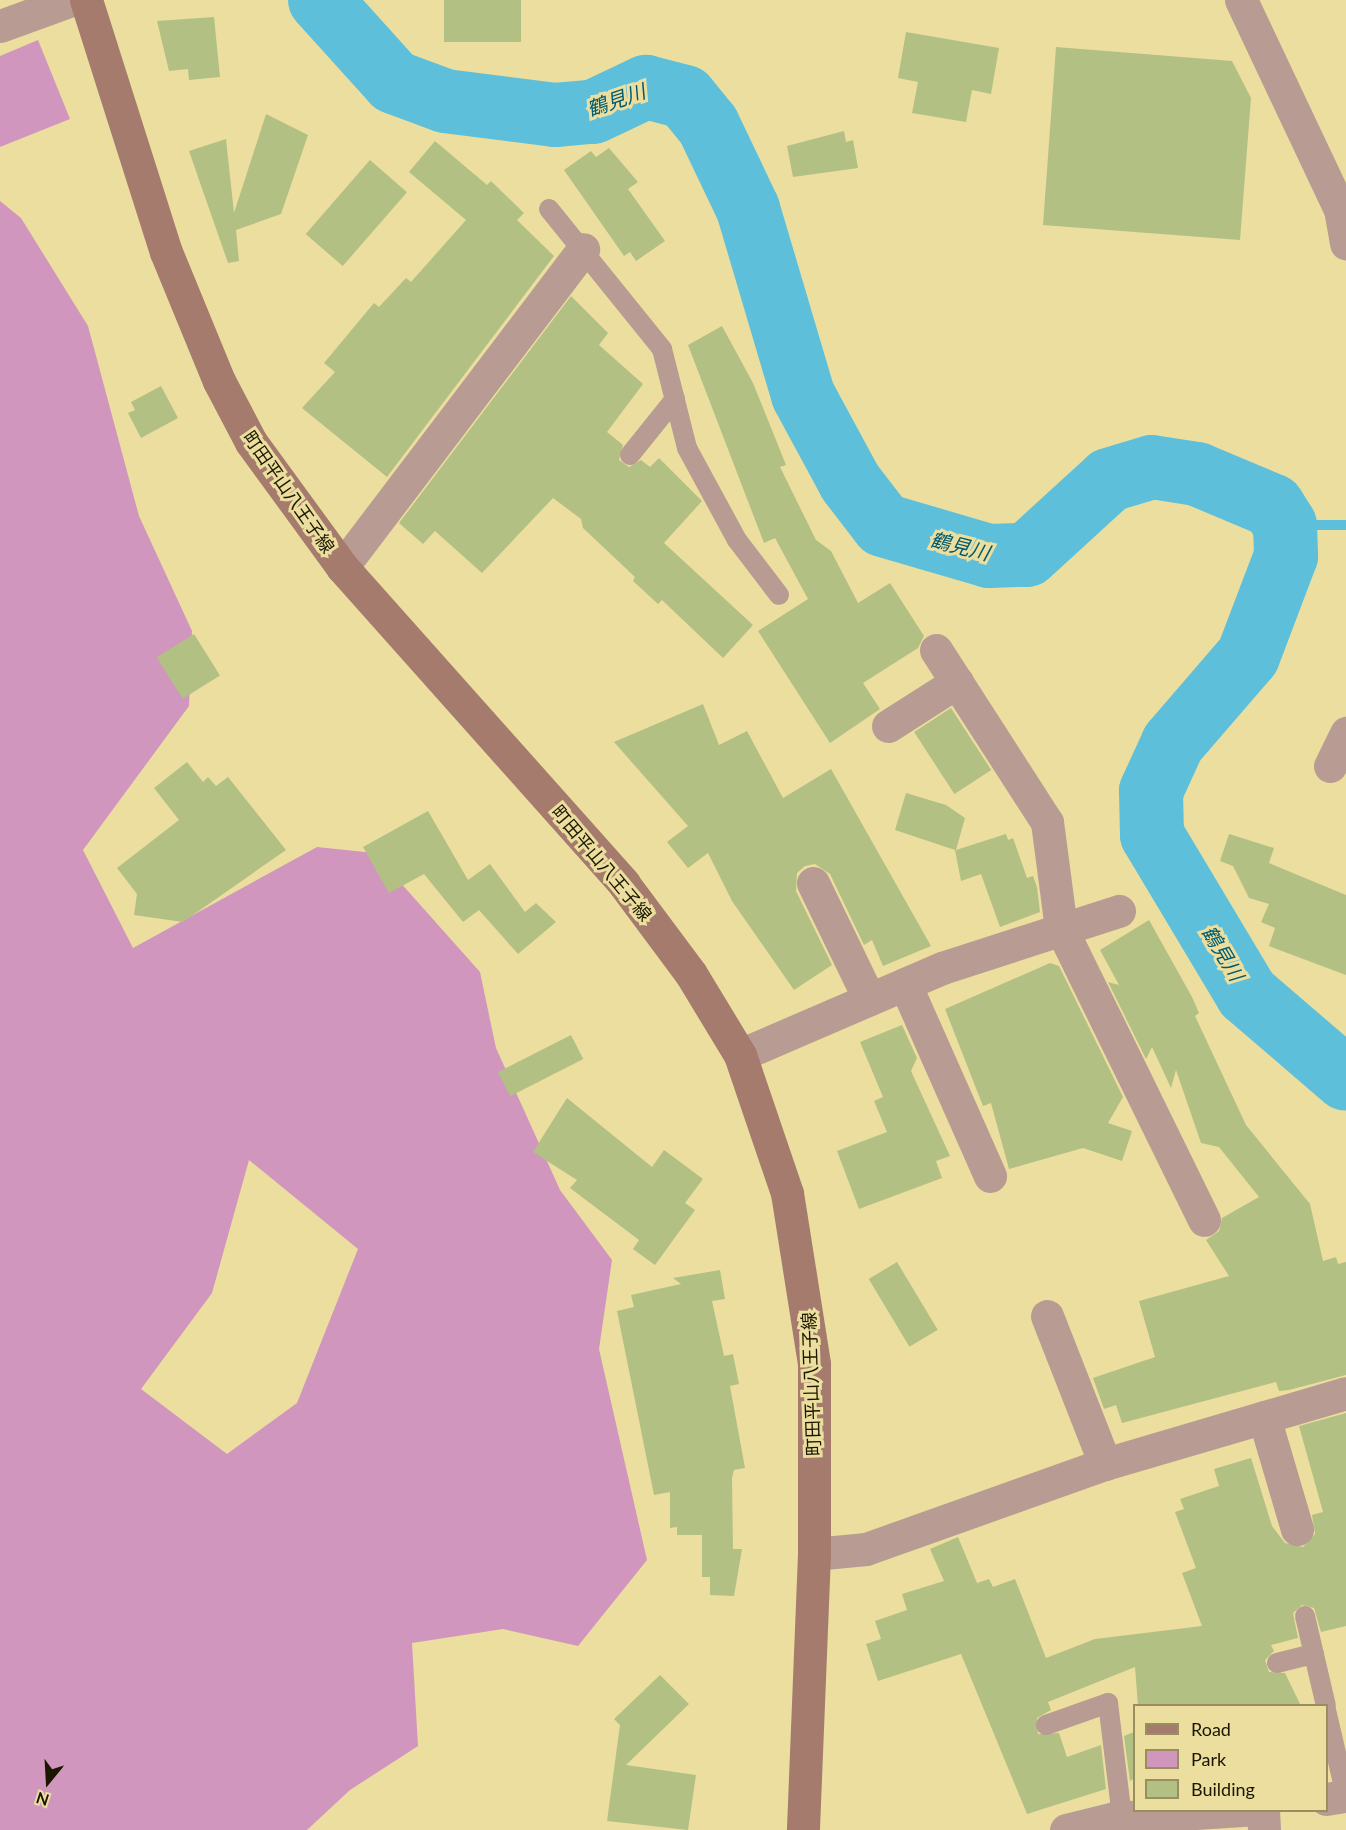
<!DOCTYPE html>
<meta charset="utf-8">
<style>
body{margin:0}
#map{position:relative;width:1346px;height:1830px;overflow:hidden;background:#ebde9f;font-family:Lato,"Noto Sans JP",sans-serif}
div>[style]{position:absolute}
.green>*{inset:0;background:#d096be}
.stream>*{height:10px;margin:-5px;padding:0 5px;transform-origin:5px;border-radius:5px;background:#5dbfda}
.river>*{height:64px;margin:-32px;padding:0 32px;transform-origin:32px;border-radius:32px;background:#5dbfda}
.building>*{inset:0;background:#b3c083;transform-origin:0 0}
.lane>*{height:20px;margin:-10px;padding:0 10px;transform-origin:10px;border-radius:10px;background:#b89b92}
.street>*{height:33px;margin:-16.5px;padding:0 16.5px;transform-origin:16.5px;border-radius:16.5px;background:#b89b92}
.secondary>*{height:33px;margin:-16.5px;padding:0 16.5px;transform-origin:16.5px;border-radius:16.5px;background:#a57b6e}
span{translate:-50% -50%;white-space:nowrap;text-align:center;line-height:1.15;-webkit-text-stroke:6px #ebde9f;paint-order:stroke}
.street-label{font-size:18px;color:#1b1600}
.water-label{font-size:20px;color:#015a6d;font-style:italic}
.legend{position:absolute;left:1133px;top:1704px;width:195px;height:108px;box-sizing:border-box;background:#ebde9f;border:2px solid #988e5f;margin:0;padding:8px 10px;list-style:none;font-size:18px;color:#1b1600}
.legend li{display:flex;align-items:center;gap:12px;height:30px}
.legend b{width:30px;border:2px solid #988e5f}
.north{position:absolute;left:18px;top:1752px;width:60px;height:60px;-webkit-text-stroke:4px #ebde9f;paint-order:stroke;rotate:198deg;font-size:16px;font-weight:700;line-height:24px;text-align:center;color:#1b1600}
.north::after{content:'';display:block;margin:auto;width:21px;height:27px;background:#1b1600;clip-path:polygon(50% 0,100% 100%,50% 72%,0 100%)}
</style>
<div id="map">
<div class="green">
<div style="clip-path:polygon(38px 40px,70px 119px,0 147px,0 56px)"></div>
<div style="clip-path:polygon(evenodd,0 201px,21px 218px,88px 326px,139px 516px,192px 631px,189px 706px,83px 850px,133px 948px,317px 847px,374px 853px,480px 972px,496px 1048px,560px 1190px,612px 1260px,599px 1349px,647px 1560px,578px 1646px,503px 1629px,412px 1643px,418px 1746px,350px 1790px,307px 1830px,0 1830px,0 201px,249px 1160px,358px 1249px,297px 1403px,227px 1454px,141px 1389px,212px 1293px,249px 1160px)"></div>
</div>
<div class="stream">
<div style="left:1285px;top:525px;width:61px"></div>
</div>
<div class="river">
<div style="left:320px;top:0;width:110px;rotate:47.9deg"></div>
<div style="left:394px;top:82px;width:54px;rotate:20.4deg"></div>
<div style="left:445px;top:101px;width:111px;rotate:7.3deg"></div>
<div style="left:555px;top:115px;width:38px;rotate:-5deg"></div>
<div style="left:593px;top:112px;width:59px;rotate:-25.3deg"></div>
<div style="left:646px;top:87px;width:40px;rotate:14.4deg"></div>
<div style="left:685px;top:97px;width:36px;rotate:51deg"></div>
<div style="left:708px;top:125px;width:93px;rotate:64.5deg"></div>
<div style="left:748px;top:209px;width:194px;rotate:73.5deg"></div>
<div style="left:803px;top:395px;width:99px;rotate:61.6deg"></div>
<div style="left:850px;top:482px;width:54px;rotate:52.5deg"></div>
<div style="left:883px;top:525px;width:110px;rotate:16.3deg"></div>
<div style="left:989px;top:556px;width:38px;rotate:-2deg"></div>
<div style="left:1027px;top:555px;width:111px;rotate:-42.4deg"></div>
<div style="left:1109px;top:480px;width:45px;rotate:-16.8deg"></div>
<div style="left:1152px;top:467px;width:46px;rotate:8.8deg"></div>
<div style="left:1197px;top:474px;width:82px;rotate:22.8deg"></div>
<div style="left:1273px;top:506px;width:22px;rotate:58deg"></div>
<div style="left:1285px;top:525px;width:31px;rotate:88deg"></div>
<div style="left:1286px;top:556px;width:107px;rotate:110.8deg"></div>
<div style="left:1248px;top:656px;width:115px;rotate:130.8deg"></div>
<div style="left:1173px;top:743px;width:53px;rotate:114.6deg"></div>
<div style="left:1151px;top:791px;width:44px;rotate:88.7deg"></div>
<div style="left:1152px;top:835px;width:185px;rotate:59.1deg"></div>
<div style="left:1247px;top:994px;width:130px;rotate:40.6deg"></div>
</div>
<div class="building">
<div style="left:444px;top:0;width:77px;height:42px"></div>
<div style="clip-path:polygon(214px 17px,220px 77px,189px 80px,188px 69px,169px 71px,157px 21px)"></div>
<div style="clip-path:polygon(906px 32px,999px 48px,991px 94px,972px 90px,966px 122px,912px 113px,918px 82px,898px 78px)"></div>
<div style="clip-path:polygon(1056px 47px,1232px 61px,1251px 98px,1240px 240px,1043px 225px)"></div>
<div style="clip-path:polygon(266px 114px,308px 135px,281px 214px,236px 230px,239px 261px,228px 263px,189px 151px,226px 139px,234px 213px)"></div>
<div style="clip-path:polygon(844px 131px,846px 142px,853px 140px,858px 168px,793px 177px,787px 146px)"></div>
<div style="clip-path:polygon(435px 141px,487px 185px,491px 181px,524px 213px,517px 220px,554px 256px,387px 477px,302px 408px,335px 372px,324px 363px,374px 303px,379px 307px,406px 278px,411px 282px,466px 220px,409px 172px)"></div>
<div style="clip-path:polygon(609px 148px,638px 182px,628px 189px,665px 241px,636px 261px,630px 252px,624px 256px,564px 170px,591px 151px,596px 157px)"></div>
<div style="left:370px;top:160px;width:49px;height:98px;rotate:41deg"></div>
<div style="clip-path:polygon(571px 296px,608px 333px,599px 345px,643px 384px,607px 432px,623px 445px,619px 460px,629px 467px,641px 460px,650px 467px,659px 458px,702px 501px,664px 543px,753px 625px,723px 658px,662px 600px,658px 604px,633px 581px,635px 577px,583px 528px,581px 519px,553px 498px,482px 573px,435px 531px,423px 544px,399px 523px)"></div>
<div style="clip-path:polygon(722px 326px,753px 383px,786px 465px,780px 467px,816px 540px,831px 551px,858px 603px,890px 583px,924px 636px,918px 648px,863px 683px,880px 709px,830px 743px,758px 631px,808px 599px,775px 538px,764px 543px,688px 345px)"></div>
<div style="clip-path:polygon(161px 386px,178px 418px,141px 438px,128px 413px,135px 410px,131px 402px)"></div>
<div style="left:194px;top:634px;width:49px;height:44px;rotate:58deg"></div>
<div style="clip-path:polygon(703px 704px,719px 745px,747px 731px,783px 798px,831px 769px,931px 946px,883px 966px,872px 940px,864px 945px,830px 874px,815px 864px,805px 866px,797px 873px,796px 891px,832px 965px,794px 990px,732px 901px,708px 853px,688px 868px,667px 842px,688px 826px,614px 742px)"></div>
<div style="left:951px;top:708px;width:74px;height:44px;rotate:57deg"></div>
<div style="clip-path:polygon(187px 762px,203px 782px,208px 777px,216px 786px,228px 777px,286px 850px,183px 922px,134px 915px,137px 894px,117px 868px,179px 820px,154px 788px)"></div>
<div style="clip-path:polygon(906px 793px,946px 805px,965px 818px,956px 850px,1006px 834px,1008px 840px,1013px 838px,1027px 878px,1033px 876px,1037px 887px,1040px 912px,1000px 927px,981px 874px,961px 881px,955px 850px,895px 830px)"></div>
<div style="clip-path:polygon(428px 811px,468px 880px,490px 864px,525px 912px,536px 903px,556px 922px,518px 954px,479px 910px,463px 922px,424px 874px,389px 893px,363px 847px)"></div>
<div style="clip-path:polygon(1229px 834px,1274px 848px,1269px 863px,1346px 895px,1346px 975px,1269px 946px,1275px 928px,1261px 922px,1269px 904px,1249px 898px,1233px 866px,1220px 861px)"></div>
<div style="clip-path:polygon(1149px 920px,1192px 997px,1199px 1013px,1195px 1016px,1246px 1125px,1310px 1204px,1323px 1261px,1336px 1257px,1338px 1264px,1346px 1262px,1346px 1375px,1289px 1390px,1279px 1391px,1276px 1382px,1122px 1423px,1116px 1405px,1104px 1409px,1093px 1378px,1155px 1357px,1139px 1301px,1229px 1276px,1206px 1240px,1219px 1231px,1222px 1218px,1259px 1197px,1219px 1147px,1201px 1143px,1176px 1070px,1171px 1088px,1152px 1047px,1146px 1059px,1108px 982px,1119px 985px,1100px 950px)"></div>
<div style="clip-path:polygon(1050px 963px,1059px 966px,1123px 1097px,1108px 1123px,1132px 1131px,1122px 1161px,1083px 1148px,1009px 1169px,991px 1103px,983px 1106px,945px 1009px)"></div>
<div style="clip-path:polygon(902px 1025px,917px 1058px,911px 1071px,950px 1156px,936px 1161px,942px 1178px,859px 1209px,837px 1151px,887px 1132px,874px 1101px,883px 1097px,860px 1042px)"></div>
<div style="left:571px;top:1035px;width:27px;height:82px;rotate:63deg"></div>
<div style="clip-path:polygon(567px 1098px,652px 1167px,664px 1150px,703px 1179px,685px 1203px,695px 1210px,655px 1265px,633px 1249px,639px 1240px,570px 1188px,577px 1180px,533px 1152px)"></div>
<div style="left:897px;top:1262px;width:79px;height:33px;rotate:59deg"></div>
<div style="clip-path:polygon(720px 1270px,725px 1299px,712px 1301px,724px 1356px,733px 1354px,739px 1384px,730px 1386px,745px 1468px,734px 1470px,732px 1478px,733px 1549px,742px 1549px,734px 1596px,710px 1595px,710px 1577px,702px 1577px,702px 1535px,677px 1535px,677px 1527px,670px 1528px,670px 1492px,654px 1495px,617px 1311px,634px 1307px,631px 1295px,681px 1284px,673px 1278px)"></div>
<div style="clip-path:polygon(1346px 1413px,1346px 1626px,1321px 1632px,1314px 1608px,1302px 1605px,1293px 1613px,1298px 1638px,1271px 1645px,1274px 1651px,1265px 1660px,1269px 1672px,1285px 1673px,1301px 1706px,1138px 1706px,1135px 1667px,1048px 1702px,1051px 1710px,1037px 1718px,1038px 1734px,1059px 1733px,1067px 1757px,1101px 1745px,1106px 1789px,1027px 1814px,961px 1654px,878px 1681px,866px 1644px,881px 1639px,875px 1621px,907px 1610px,902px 1594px,944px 1581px,930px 1549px,958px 1537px,977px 1583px,989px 1579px,993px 1587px,1015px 1579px,1046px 1658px,1095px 1639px,1202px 1626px,1182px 1573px,1196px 1568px,1175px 1512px,1184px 1509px,1180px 1499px,1219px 1486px,1214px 1469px,1251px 1458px,1272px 1526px,1285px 1543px,1303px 1547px,1315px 1534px,1312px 1515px,1323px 1512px,1299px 1426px)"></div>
<div style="clip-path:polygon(660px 1675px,689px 1704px,626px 1765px,696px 1775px,688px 1830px,607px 1821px,620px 1725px,614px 1719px)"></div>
<div style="clip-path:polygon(1134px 1732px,1134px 1779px,1130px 1781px,1124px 1736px)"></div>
</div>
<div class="lane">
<div style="left:549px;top:209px;width:180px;rotate:51.1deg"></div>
<div style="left:662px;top:349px;width:102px;rotate:75.8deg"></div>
<div style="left:687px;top:448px;width:105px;rotate:61.5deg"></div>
<div style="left:737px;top:540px;width:69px;rotate:52.6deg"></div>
<div style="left:630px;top:455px;width:72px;rotate:-51.2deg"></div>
<div style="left:1305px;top:1616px;width:92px;rotate:76.9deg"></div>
<div style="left:1277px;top:1663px;width:38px;rotate:-14deg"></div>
<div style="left:1326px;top:1710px;width:88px;rotate:76.9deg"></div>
<div style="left:1046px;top:1725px;width:66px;rotate:-19.5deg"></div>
<div style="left:1108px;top:1703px;width:115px;rotate:83deg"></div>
</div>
<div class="street">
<div style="left:1241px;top:0;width:231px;rotate:64.7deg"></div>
<div style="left:1340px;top:209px;width:35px;rotate:80deg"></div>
<div style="left:0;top:26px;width:77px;rotate:-19.9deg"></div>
<div style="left:342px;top:567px;width:399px;rotate:-52.8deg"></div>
<div style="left:936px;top:650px;width:205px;rotate:57.2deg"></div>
<div style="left:1047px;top:822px;width:107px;rotate:82.5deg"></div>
<div style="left:1061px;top:928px;width:325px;rotate:63.9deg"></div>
<div style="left:888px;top:726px;width:82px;rotate:-32.5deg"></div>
<div style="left:1330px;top:766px;width:37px;rotate:-64deg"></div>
<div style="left:813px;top:883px;width:129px;rotate:64.2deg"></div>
<div style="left:905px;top:984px;width:210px;rotate:66.1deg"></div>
<div style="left:740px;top:1055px;width:220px;rotate:-23.3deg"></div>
<div style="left:942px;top:968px;width:186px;rotate:-17.9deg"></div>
<div style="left:1047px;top:1316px;width:159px;rotate:68.6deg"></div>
<div style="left:1264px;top:1417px;width:117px;rotate:73.6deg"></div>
<div style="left:814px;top:1554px;width:52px;rotate:-5.5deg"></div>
<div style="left:866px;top:1549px;width:254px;rotate:-19.6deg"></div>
<div style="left:1105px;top:1464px;width:251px;rotate:-16.4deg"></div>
<div style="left:1326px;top:1799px;width:20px;rotate:-9deg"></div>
<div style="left:1263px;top:1810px;width:20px;rotate:87deg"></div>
<div style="left:1066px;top:1830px;width:49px;rotate:-14deg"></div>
<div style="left:1114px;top:1818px;width:129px;rotate:-3.5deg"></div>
</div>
<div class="secondary">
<div style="left:86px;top:0;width:264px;rotate:72.4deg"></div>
<div style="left:166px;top:252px;width:139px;rotate:67.7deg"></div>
<div style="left:219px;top:381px;width:69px;rotate:62.3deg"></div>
<div style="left:251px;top:442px;width:155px;rotate:53.9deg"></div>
<div style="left:342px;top:567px;width:424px;rotate:48.3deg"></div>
<div style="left:624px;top:884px;width:112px;rotate:53.3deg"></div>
<div style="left:691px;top:974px;width:95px;rotate:58.8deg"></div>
<div style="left:740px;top:1055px;width:146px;rotate:71.2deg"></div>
<div style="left:787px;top:1193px;width:173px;rotate:81deg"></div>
<div style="left:814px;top:1364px;width:190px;rotate:90deg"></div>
<div style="left:814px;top:1554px;width:276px;rotate:92.3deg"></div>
</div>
<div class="street-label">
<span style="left:289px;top:492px;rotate:55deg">町田平山八王子線</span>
<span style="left:602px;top:863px;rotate:50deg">町田平山八王子線</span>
<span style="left:811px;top:1384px;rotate:-92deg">町田平山八王子線</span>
</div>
<div class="water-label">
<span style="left:616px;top:100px;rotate:-19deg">鶴見川</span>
<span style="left:960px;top:546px;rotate:14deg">鶴見川</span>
<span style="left:1223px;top:953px;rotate:59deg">鶴見川</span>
</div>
<ul class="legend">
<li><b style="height:8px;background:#a57b6e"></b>Road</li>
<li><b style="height:16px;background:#d096be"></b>Park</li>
<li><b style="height:16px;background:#b3c083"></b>Building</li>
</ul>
<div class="north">N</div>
</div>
